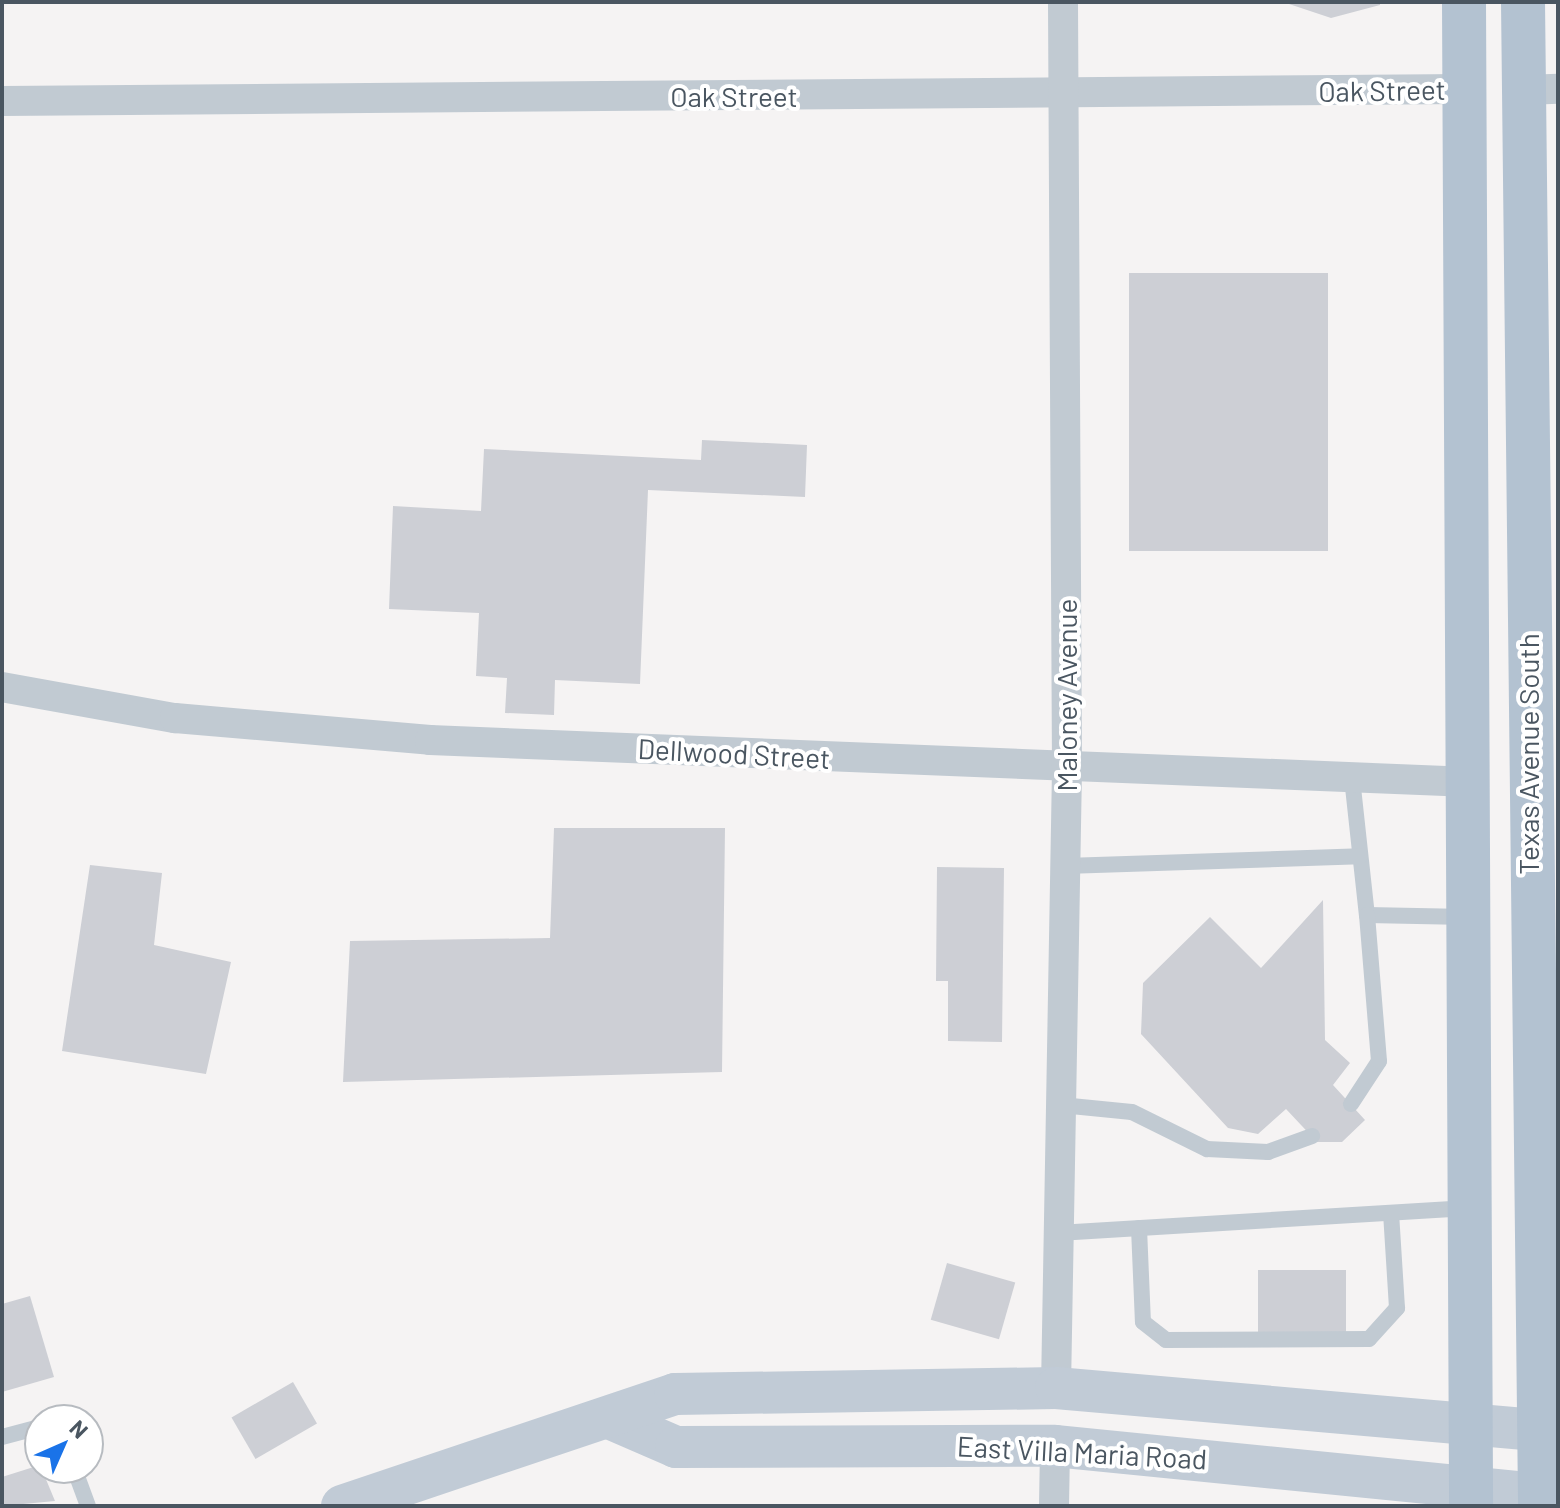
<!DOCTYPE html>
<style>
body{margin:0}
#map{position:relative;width:1560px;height:1508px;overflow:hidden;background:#f5f3f3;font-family:Barlow,sans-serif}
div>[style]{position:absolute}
.building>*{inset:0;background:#cdcfd5;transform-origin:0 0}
.lane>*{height:16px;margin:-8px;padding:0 8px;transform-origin:8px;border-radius:8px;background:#c1cad2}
.street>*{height:30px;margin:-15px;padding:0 15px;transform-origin:15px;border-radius:15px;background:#c1cad2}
.secondary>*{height:42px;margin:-21px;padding:0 21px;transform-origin:21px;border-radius:21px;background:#c1cbd6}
.primary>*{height:44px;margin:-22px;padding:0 22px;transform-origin:22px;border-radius:22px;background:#b3c2d1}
span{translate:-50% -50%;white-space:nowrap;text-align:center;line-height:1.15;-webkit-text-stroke:8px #fff;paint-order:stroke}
.street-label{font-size:28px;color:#4a5661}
.frame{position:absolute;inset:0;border:4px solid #4a5661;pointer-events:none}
.north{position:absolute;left:24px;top:1404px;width:80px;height:80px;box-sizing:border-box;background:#fff;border:2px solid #b7bbc0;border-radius:50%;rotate:45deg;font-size:22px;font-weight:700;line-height:32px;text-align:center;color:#4a5661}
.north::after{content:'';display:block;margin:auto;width:28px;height:36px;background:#1a73e8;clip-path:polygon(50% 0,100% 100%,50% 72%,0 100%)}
</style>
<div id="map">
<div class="building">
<div style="clip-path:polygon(1283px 2px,1380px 2px,1380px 5px,1331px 18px)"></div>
<div style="left:1129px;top:273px;width:199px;height:278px"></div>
<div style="clip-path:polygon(702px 440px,807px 445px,805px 497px,648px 490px,640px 684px,555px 680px,554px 715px,505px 713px,507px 678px,476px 676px,479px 613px,389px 609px,393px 506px,481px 511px,484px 449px,701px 460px)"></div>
<div style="clip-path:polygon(554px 828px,725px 828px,722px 1072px,343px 1082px,350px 941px,550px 938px)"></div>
<div style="clip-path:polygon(90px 865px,162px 873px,154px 945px,231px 962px,206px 1074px,62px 1051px)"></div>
<div style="clip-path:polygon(937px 867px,1004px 868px,1002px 1042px,948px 1041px,948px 981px,936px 981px)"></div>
<div style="clip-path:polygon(1323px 900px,1325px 1040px,1350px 1063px,1333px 1085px,1365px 1120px,1342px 1142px,1317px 1142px,1286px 1109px,1258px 1134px,1228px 1128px,1141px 1034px,1143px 983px,1210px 917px,1261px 968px)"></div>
<div style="left:947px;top:1263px;width:71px;height:59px;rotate:16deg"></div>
<div style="left:1258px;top:1270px;width:88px;height:62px"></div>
<div style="clip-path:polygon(30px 1296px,54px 1377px,2px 1392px,2px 1304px)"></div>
<div style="left:293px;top:1382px;width:48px;height:71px;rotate:60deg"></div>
<div style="clip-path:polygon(40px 1465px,55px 1501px,2px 1506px,2px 1477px)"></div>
</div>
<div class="lane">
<div style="left:1352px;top:778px;width:138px;rotate:83.8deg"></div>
<div style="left:1367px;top:915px;width:100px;rotate:1.1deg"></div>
<div style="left:1065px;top:866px;width:295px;rotate:-1.9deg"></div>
<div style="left:1351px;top:1104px;width:51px;rotate:-56.9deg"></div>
<div style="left:1379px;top:1061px;width:146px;rotate:-94.7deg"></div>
<div style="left:1061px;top:1105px;width:71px;rotate:5.6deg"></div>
<div style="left:1132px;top:1112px;width:84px;rotate:26.3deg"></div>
<div style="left:1207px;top:1149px;width:61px;rotate:2.8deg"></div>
<div style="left:1268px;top:1152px;width:47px;rotate:-20deg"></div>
<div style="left:1139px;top:1228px;width:94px;rotate:87.6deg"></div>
<div style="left:1143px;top:1322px;width:29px;rotate:38deg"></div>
<div style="left:1166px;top:1340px;width:203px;rotate:-0.3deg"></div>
<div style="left:1369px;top:1339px;width:42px;rotate:-47.9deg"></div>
<div style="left:1397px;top:1308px;width:95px;rotate:-93.6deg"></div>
<div style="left:1058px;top:1233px;width:411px;rotate:-3.5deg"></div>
<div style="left:2px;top:1437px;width:39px;rotate:-15deg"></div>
<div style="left:74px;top:1468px;width:40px;rotate:69.8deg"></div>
</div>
<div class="street">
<div style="left:1524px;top:90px;width:34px;rotate:-2deg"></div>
<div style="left:2px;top:101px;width:1463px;rotate:-0.47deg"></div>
<div style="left:2px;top:687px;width:176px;rotate:10.2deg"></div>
<div style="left:175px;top:718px;width:256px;rotate:4.9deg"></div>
<div style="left:430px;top:740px;width:1041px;rotate:2.31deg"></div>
<div style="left:1056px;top:1388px;width:620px;rotate:-88.98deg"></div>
<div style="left:1067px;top:768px;width:766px;rotate:-90.3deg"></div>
<div style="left:1054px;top:1506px;width:60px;rotate:-89deg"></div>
</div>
<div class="secondary">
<div style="left:609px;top:1418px;width:73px;rotate:23.4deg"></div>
<div style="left:676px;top:1447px;width:379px;rotate:-0.2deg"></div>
<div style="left:1055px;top:1446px;width:505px;rotate:5.68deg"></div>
<div style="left:342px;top:1506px;width:351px;rotate:-18.6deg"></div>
<div style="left:675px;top:1394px;width:381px;rotate:-0.9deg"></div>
<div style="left:1056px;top:1388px;width:504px;rotate:5.01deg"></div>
</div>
<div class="primary">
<div style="left:1464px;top:2px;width:1504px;rotate:89.73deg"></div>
<div style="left:1523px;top:2px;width:1504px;rotate:89.35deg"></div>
</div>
<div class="street-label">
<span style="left:1382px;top:90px;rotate:-1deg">Oak Street</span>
<span style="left:734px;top:96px">Oak Street</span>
<span style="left:1066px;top:695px;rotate:-90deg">Maloney Avenue</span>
<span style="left:734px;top:753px;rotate:3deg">Dellwood Street</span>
<span style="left:1528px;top:754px;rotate:-90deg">Texas Avenue South</span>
<span style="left:1082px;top:1452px;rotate:3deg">East Villa Maria Road</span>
</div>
<div class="frame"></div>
<div class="north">N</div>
</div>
